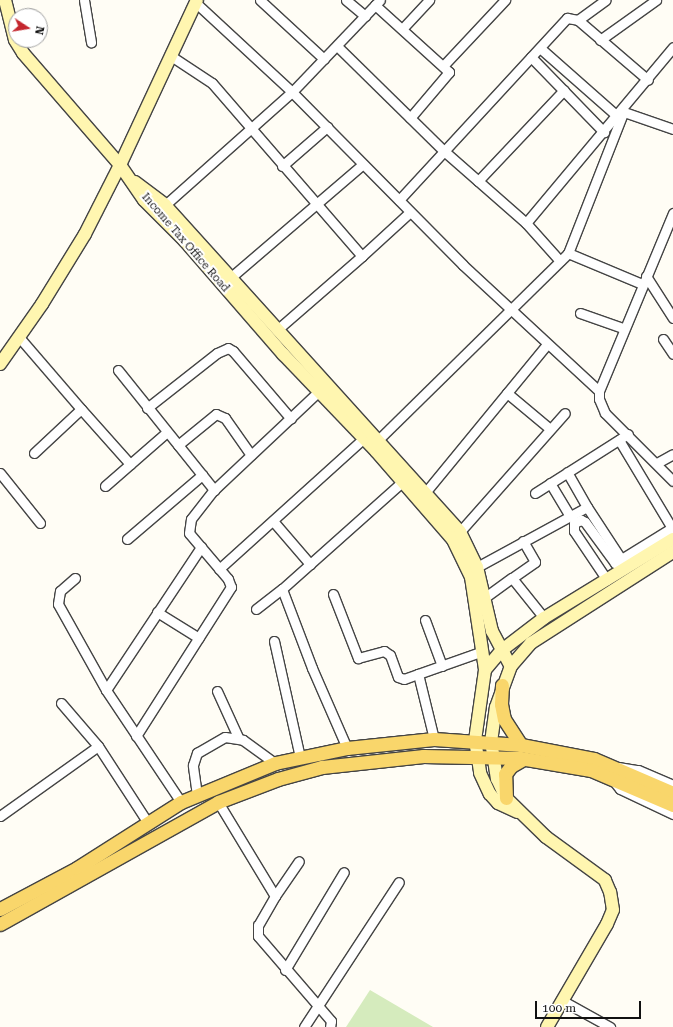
<!DOCTYPE html>
<style>
body{margin:0}
#map{position:relative;width:673px;height:1027px;overflow:hidden;background:#fffdf5;font-family:"Roboto Serif",serif}
div>[style]{position:absolute}
.green>*{inset:0;background:#d5ebbd}
.roads{filter:drop-shadow(1px 0 #444) drop-shadow(-1px 0 #444) drop-shadow(0 1px #444) drop-shadow(0 -1px #444)}
.street>*{height:9px;margin:-4.5px;padding:0 4.5px;transform-origin:4.5px;border-radius:4.5px;background:#fff}
.secondary>*{height:12px;margin:-6px;padding:0 6px;transform-origin:6px;border-radius:6px;background:#fff6b0}
.primary>*{height:13px;margin:-6.5px;padding:0 6.5px;transform-origin:6.5px;border-radius:6.5px;background:#f9d66b}
span{translate:-50% -50%;white-space:nowrap;text-align:center;line-height:1.15;-webkit-text-stroke:4px #fff;paint-order:stroke}
.street-label{font-size:11px;color:#111}
.north{position:absolute;left:8px;top:8px;width:40px;height:40px;box-sizing:border-box;background:#fff;border:1px solid #a0a0a0;border-radius:50%;rotate:102deg;font-size:11px;font-weight:700;line-height:16px;text-align:center;color:#111}
.north::after{content:'';display:block;margin:auto;width:14px;height:18px;background:#c4262e;clip-path:polygon(50% 0,100% 100%,50% 72%,0 100%)}
.scale{position:absolute;left:535px;top:1001px;width:106px;height:18px;box-sizing:border-box;border:2px solid #111;border-top:0;padding-left:5px;font-size:12px;line-height:14px;white-space:nowrap;color:#111;-webkit-text-stroke:3px #fff;paint-order:stroke}
</style>
<div id="map">
<div class="green">
<div style="clip-path:polygon(370px 990px,433px 1027px,346px 1027px)"></div>
</div>
<div class="roads">
<div class="street">
<div style="left:84px;top:0;width:43px;rotate:80.5deg"></div>
<div style="left:260px;top:0;width:87px;rotate:42.7deg"></div>
<div style="left:346px;top:0;width:25px;rotate:40deg"></div>
<div style="left:196px;top:3px;width:131px;rotate:42.8deg"></div>
<div style="left:292px;top:92px;width:243px;rotate:45.3deg"></div>
<div style="left:463px;top:265px;width:185px;rotate:42.8deg"></div>
<div style="left:599px;top:391px;width:8px;rotate:90deg"></div>
<div style="left:599px;top:399px;width:15px;rotate:67deg"></div>
<div style="left:605px;top:413px;width:96px;rotate:45deg"></div>
<div style="left:375px;top:5px;width:100px;rotate:42.2deg"></div>
<div style="left:449px;top:72px;width:60px;rotate:130.3deg"></div>
<div style="left:578px;top:20px;width:34px;rotate:-36deg"></div>
<div style="left:402px;top:29px;width:40px;rotate:-47deg"></div>
<div style="left:600px;top:40px;width:69px;rotate:-35.5deg"></div>
<div style="left:337px;top:46px;width:150px;rotate:44.5deg"></div>
<div style="left:444px;top:151px;width:109px;rotate:41.3deg"></div>
<div style="left:526px;top:223px;width:229px;rotate:-50.1deg"></div>
<div style="left:540px;top:48px;width:103px;rotate:41.4deg"></div>
<div style="left:171px;top:56px;width:49px;rotate:33.4deg"></div>
<div style="left:212px;top:83px;width:229px;rotate:49.1deg"></div>
<div style="left:362px;top:256px;width:113px;rotate:139deg"></div>
<div style="left:531px;top:57px;width:105px;rotate:45.8deg"></div>
<div style="left:443px;top:66px;width:91px;rotate:-46.8deg"></div>
<div style="left:624px;top:112px;width:52px;rotate:19.1deg"></div>
<div style="left:623px;top:113px;width:150px;rotate:111.4deg"></div>
<div style="left:568px;top:253px;width:80px;rotate:22.7deg"></div>
<div style="left:282px;top:166px;width:60px;rotate:-40.9deg"></div>
<div style="left:478px;top:181px;width:125px;rotate:-46.6deg"></div>
<div style="left:399px;top:200px;width:248px;rotate:-47.3deg"></div>
<div style="left:567px;top:18px;width:11px;rotate:10deg"></div>
<div style="left:578px;top:20px;width:92px;rotate:40.6deg"></div>
<div style="left:165px;top:205px;width:170px;rotate:-41.7deg"></div>
<div style="left:292px;top:92px;width:127px;rotate:-46.3deg"></div>
<div style="left:526px;top:223px;width:51px;rotate:48.2deg"></div>
<div style="left:362px;top:256px;width:65px;rotate:-42.5deg"></div>
<div style="left:646px;top:276px;width:50px;rotate:57.3deg"></div>
<div style="left:230px;top:278px;width:175px;rotate:-40.6deg"></div>
<div style="left:580px;top:313px;width:46px;rotate:19.2deg"></div>
<div style="left:19px;top:337px;width:95px;rotate:49.3deg"></div>
<div style="left:663px;top:339px;width:18px;rotate:56deg"></div>
<div style="left:118px;top:370px;width:154px;rotate:51.3deg"></div>
<div style="left:599px;top:391px;width:193px;rotate:-67.4deg"></div>
<div style="left:507px;top:393px;width:56px;rotate:39.9deg"></div>
<div style="left:147px;top:408px;width:89px;rotate:-38.2deg"></div>
<div style="left:217px;top:353px;width:12px;rotate:-24deg"></div>
<div style="left:228px;top:348px;width:6px;rotate:31deg"></div>
<div style="left:233px;top:351px;width:89px;rotate:49.5deg"></div>
<div style="left:378px;top:440px;width:267px;rotate:-44.5deg"></div>
<div style="left:619px;top:440px;width:105px;rotate:59deg"></div>
<div style="left:178px;top:445px;width:49px;rotate:-39.2deg"></div>
<div style="left:216px;top:414px;width:10px;rotate:24deg"></div>
<div style="left:225px;top:418px;width:45px;rotate:54.9deg"></div>
<div style="left:34px;top:453px;width:64px;rotate:-43.1deg"></div>
<div style="left:81px;top:409px;width:74px;rotate:48.3deg"></div>
<div style="left:657px;top:463px;width:18px;rotate:-29deg"></div>
<div style="left:0;top:473px;width:64px;rotate:51.3deg"></div>
<div style="left:550px;top:483px;width:39px;rotate:59deg"></div>
<div style="left:105px;top:486px;width:82px;rotate:-41.1deg"></div>
<div style="left:535px;top:493px;width:110px;rotate:-32.4deg"></div>
<div style="left:424px;top:494px;width:194px;rotate:-50.6deg"></div>
<div style="left:587px;top:507px;width:69px;rotate:56.8deg"></div>
<div style="left:273px;top:521px;width:57px;rotate:49.3deg"></div>
<div style="left:456px;top:536px;width:164px;rotate:-48.5deg"></div>
<div style="left:127px;top:539px;width:99px;rotate:-40.5deg"></div>
<div style="left:523px;top:541px;width:24px;rotate:60deg"></div>
<div style="left:535px;top:562px;width:28px;rotate:145deg"></div>
<div style="left:512px;top:578px;width:51px;rotate:51.3deg"></div>
<div style="left:477px;top:567px;width:125px;rotate:-28.6deg"></div>
<div style="left:587px;top:507px;width:40px;rotate:-119.7deg"></div>
<div style="left:219px;top:569px;width:195px;rotate:-42.1deg"></div>
<div style="left:75px;top:578px;width:20px;rotate:139deg"></div>
<div style="left:60px;top:591px;width:13px;rotate:99deg"></div>
<div style="left:58px;top:604px;width:98px;rotate:60.8deg"></div>
<div style="left:106px;top:690px;width:135px;rotate:56.2deg"></div>
<div style="left:607px;top:580px;width:59px;rotate:-124deg"></div>
<div style="left:574px;top:531px;width:8px;rotate:-90deg"></div>
<div style="left:574px;top:523px;width:8px;rotate:-23deg"></div>
<div style="left:581px;top:520px;width:4px;rotate:27deg"></div>
<div style="left:585px;top:522px;width:51px;rotate:53.8deg"></div>
<div style="left:615px;top:563px;width:68px;rotate:-31.8deg"></div>
<div style="left:282px;top:589px;width:85px;rotate:69.2deg"></div>
<div style="left:312px;top:668px;width:87px;rotate:66.4deg"></div>
<div style="left:333px;top:594px;width:69px;rotate:68.7deg"></div>
<div style="left:358px;top:658px;width:27px;rotate:-15deg"></div>
<div style="left:384px;top:651px;width:7px;rotate:34deg"></div>
<div style="left:390px;top:655px;width:23px;rotate:70deg"></div>
<div style="left:398px;top:677px;width:6px;rotate:18deg"></div>
<div style="left:404px;top:679px;width:15px;rotate:-20deg"></div>
<div style="left:484px;top:598px;width:34px;rotate:-36deg"></div>
<div style="left:256px;top:609px;width:33px;rotate:-38deg"></div>
<div style="left:282px;top:589px;width:161px;rotate:-41.7deg"></div>
<div style="left:157px;top:612px;width:49px;rotate:31.8deg"></div>
<div style="left:425px;top:620px;width:49px;rotate:69.7deg"></div>
<div style="left:274px;top:641px;width:119px;rotate:77.4deg"></div>
<div style="left:106px;top:690px;width:172px;rotate:-56.4deg"></div>
<div style="left:217px;top:691px;width:51px;rotate:65.5deg"></div>
<div style="left:61px;top:703px;width:57px;rotate:49.3deg"></div>
<div style="left:98px;top:746px;width:92px;rotate:57deg"></div>
<div style="left:136px;top:736px;width:177px;rotate:-57.5deg"></div>
<div style="left:231px;top:587px;width:9px;rotate:-111deg"></div>
<div style="left:228px;top:579px;width:60px;rotate:-130.3deg"></div>
<div style="left:189px;top:533px;width:14px;rotate:-82deg"></div>
<div style="left:191px;top:519px;width:37px;rotate:-52deg"></div>
<div style="left:214px;top:490px;width:146px;rotate:-43.3deg"></div>
<div style="left:434px;top:739px;width:67px;rotate:-103.8deg"></div>
<div style="left:418px;top:674px;width:69px;rotate:-19.5deg"></div>
<div style="left:618px;top:767px;width:20px;rotate:9deg"></div>
<div style="left:638px;top:770px;width:38px;rotate:23deg"></div>
<div style="left:616px;top:784px;width:6px;rotate:51deg"></div>
<div style="left:620px;top:789px;width:59px;rotate:25.3deg"></div>
<div style="left:197px;top:795px;width:30px;rotate:-98deg"></div>
<div style="left:193px;top:765px;width:13px;rotate:-72deg"></div>
<div style="left:197px;top:753px;width:32px;rotate:-30deg"></div>
<div style="left:225px;top:737px;width:18px;rotate:9deg"></div>
<div style="left:243px;top:740px;width:39px;rotate:36deg"></div>
<div style="left:218px;top:802px;width:110px;rotate:58.8deg"></div>
<div style="left:275px;top:896px;width:34px;rotate:120deg"></div>
<div style="left:258px;top:925px;width:11px;rotate:90deg"></div>
<div style="left:258px;top:936px;width:112px;rotate:49.3deg"></div>
<div style="left:331px;top:1021px;width:6px;rotate:99deg"></div>
<div style="left:0;top:816px;width:120px;rotate:-35.5deg"></div>
<div style="left:275px;top:896px;width:42px;rotate:-55.6deg"></div>
<div style="left:285px;top:970px;width:114px;rotate:-59deg"></div>
<div style="left:563px;top:1001px;width:54px;rotate:29deg"></div>
<div style="left:304px;top:1027px;width:173px;rotate:-56.8deg"></div>
</div>
<div class="secondary">
<div style="left:5px;top:0;width:41px;rotate:76deg"></div>
<div style="left:15px;top:40px;width:15px;rotate:58deg"></div>
<div style="left:23px;top:53px;width:148px;rotate:49.1deg"></div>
<div style="left:120px;top:165px;width:42px;rotate:55.6deg"></div>
<div style="left:144px;top:200px;width:58px;rotate:45deg"></div>
<div style="left:185px;top:241px;width:150px;rotate:49.1deg"></div>
<div style="left:283px;top:354px;width:134px;rotate:46.2deg"></div>
<div style="left:376px;top:451px;width:118px;rotate:49.1deg"></div>
<div style="left:453px;top:540px;width:41px;rotate:64.1deg"></div>
<div style="left:471px;top:577px;width:94px;rotate:81.4deg"></div>
<div style="left:485px;top:670px;width:71px;rotate:98.1deg"></div>
<div style="left:475px;top:740px;width:33px;rotate:81deg"></div>
<div style="left:480px;top:773px;width:23px;rotate:65deg"></div>
<div style="left:490px;top:794px;width:12px;rotate:48deg"></div>
<div style="left:498px;top:803px;width:21px;rotate:25deg"></div>
<div style="left:135px;top:182px;width:38px;rotate:37deg"></div>
<div style="left:165px;top:205px;width:440px;rotate:47.9deg"></div>
<div style="left:460px;top:532px;width:39px;rotate:64deg"></div>
<div style="left:477px;top:567px;width:66px;rotate:76.8deg"></div>
<div style="left:492px;top:631px;width:40px;rotate:62deg"></div>
<div style="left:0;top:364px;width:73px;rotate:-55deg"></div>
<div style="left:42px;top:304px;width:82px;rotate:-58.4deg"></div>
<div style="left:85px;top:234px;width:77px;rotate:-63.1deg"></div>
<div style="left:120px;top:165px;width:182px;rotate:-65deg"></div>
<div style="left:485px;top:670px;width:26px;rotate:-50deg"></div>
<div style="left:502px;top:650px;width:53px;rotate:-37.3deg"></div>
<div style="left:544px;top:618px;width:151px;rotate:-31.5deg"></div>
<div style="left:547px;top:1027px;width:119px;rotate:-59.8deg"></div>
<div style="left:607px;top:924px;width:15px;rotate:-67deg"></div>
<div style="left:613px;top:910px;width:18px;rotate:-99deg"></div>
<div style="left:610px;top:892px;width:13px;rotate:-113deg"></div>
<div style="left:605px;top:880px;width:73px;rotate:-143.9deg"></div>
<div style="left:546px;top:837px;width:56px;rotate:-135.7deg"></div>
<div style="left:506px;top:798px;width:21px;rotate:-115deg"></div>
<div style="left:497px;top:779px;width:37px;rotate:-99deg"></div>
<div style="left:491px;top:742px;width:35px;rotate:-82deg"></div>
<div style="left:496px;top:707px;width:44px;rotate:-69.9deg"></div>
<div style="left:511px;top:666px;width:30px;rotate:-49deg"></div>
<div style="left:531px;top:643px;width:169px;rotate:-32.7deg"></div>
</div>
<div class="primary">
<div style="left:502px;top:685px;width:19px;rotate:93deg"></div>
<div style="left:501px;top:704px;width:15px;rotate:79deg"></div>
<div style="left:504px;top:719px;width:31px;rotate:57deg"></div>
<div style="left:506px;top:798px;width:24px;rotate:-92deg"></div>
<div style="left:505px;top:774px;width:10px;rotate:-53deg"></div>
<div style="left:511px;top:766px;width:14px;rotate:-30deg"></div>
<div style="left:0;top:909px;width:87px;rotate:-28deg"></div>
<div style="left:77px;top:868px;width:123px;rotate:-32.4deg"></div>
<div style="left:181px;top:802px;width:102px;rotate:-22.5deg"></div>
<div style="left:275px;top:763px;width:74px;rotate:-11.8deg"></div>
<div style="left:347px;top:748px;width:87px;rotate:-5.9deg"></div>
<div style="left:434px;top:739px;width:87px;rotate:3.9deg"></div>
<div style="left:521px;top:745px;width:74px;rotate:10.9deg"></div>
<div style="left:594px;top:759px;width:86px;rotate:23.3deg"></div>
<div style="left:0;top:924px;width:250px;rotate:-29.2deg"></div>
<div style="left:218px;top:802px;width:64px;rotate:-21deg"></div>
<div style="left:278px;top:779px;width:46px;rotate:-15.3deg"></div>
<div style="left:322px;top:767px;width:102px;rotate:-6.2deg"></div>
<div style="left:423px;top:756px;width:97px;rotate:1.2deg"></div>
<div style="left:520px;top:758px;width:72px;rotate:9.6deg"></div>
<div style="left:591px;top:770px;width:89px;rotate:23.1deg"></div>
</div>
</div>
<div class="street-label">
<span style="left:185px;top:243px;rotate:49deg">Income Tax Office Road</span>
</div>
<div class="north">N</div>
<div class="scale">100 m</div>
</div>
